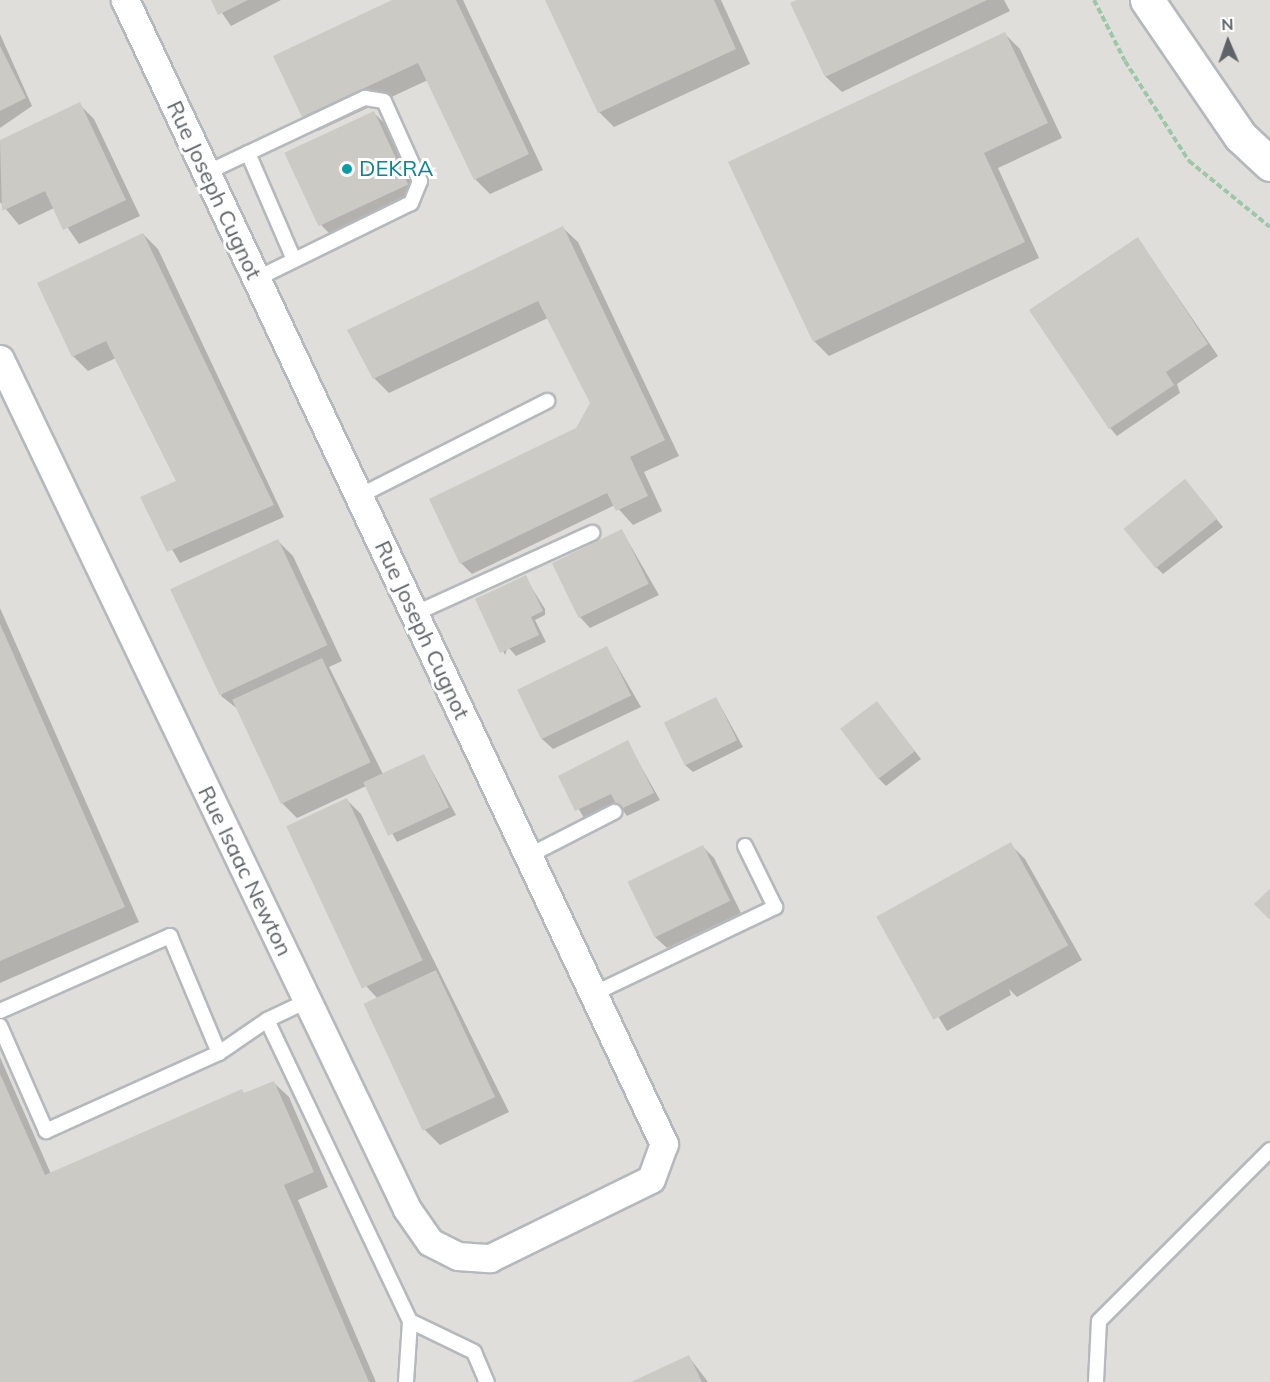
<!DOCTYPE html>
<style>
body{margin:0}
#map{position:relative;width:1270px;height:1382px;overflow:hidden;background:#f1efe8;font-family:Mulish,sans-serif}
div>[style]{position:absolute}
.industrial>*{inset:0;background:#e0deda;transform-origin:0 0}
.shadow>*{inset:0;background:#0003}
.building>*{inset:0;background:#cccac5;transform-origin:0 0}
.path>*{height:4px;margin-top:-2px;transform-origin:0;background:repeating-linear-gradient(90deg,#9cc7a9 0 6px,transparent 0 9px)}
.roads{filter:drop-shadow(2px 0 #b5b8bc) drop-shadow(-2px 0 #b5b8bc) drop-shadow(0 2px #b5b8bc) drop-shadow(0 -2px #b5b8bc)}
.service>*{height:14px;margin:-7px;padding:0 7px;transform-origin:7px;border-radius:7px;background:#fff}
.minor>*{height:27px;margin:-13.5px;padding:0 13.5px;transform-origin:13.5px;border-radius:13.5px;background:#fff}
.tertiary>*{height:33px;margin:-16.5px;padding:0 16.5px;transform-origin:16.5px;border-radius:16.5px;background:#fff}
.dots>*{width:16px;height:16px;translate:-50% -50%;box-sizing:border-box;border:3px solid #fff;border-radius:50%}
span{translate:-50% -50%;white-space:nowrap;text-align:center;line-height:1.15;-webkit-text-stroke:6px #fff;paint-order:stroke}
.culture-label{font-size:22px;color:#0d838f}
.left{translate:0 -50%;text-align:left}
.street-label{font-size:22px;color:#5f6368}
.north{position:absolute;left:1198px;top:12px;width:60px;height:60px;-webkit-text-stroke:4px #fff;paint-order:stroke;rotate:358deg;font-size:16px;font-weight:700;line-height:24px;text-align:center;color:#5f6368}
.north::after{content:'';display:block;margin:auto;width:21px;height:27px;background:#5f6368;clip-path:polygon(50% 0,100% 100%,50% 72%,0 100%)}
</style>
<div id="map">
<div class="industrial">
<div style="left:0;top:0;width:1270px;height:1382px"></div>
</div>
<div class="shadow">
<div style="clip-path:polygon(213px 0,281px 0,231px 26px)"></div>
<div style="clip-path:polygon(396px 0,463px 0,543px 170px,490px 194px,475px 179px,428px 80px,318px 131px,303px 116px)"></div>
<div style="clip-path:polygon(547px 0,721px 0,750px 64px,614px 127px,599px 112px)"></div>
<div style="clip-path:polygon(801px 0,1004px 0,1010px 11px,842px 92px,826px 77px,792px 4px)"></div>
<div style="clip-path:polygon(0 34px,32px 106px,0 128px)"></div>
<div style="clip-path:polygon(1005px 34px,1020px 49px,1062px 138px,998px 168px,1039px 258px,829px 356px,814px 341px)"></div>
<div style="clip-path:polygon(79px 104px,94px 119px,140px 216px,79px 244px,54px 208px,19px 225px,0 202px,0 141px)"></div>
<div style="clip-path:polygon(374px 113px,385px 124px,418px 195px,333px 237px,322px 226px,287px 155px)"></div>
<div style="clip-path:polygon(563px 228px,578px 242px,679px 456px,644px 472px,662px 511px,633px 525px,615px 505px,472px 574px,461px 563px,578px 429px,591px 403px,548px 318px,389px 393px,374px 378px)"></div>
<div style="clip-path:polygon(143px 234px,158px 249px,284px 517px,180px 563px,142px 498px,178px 482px,116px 358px,88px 371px,73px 356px)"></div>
<div style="clip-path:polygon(1138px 239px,1218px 356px,1177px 384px,1180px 393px,1117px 436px,1110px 428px)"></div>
<div style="clip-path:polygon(1185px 481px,1223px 527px,1163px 574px,1156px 567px)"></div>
<div style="clip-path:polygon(622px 531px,659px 595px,590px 628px,579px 616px,554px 563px)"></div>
<div style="clip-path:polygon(278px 541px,293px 556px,342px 661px,329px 667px,384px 776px,424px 756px,456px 815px,397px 842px,366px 786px,297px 818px,282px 803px,239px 710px,221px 696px)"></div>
<div style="clip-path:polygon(525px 577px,545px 609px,545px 615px,535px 620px,546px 642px,516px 656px,508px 647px,505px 655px,477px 599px)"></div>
<div style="clip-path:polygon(0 608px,139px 922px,0 983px)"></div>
<div style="clip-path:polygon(607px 648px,641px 707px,553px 749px,541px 738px)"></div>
<div style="clip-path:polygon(716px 698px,743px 747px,693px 772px,685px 765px)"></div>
<div style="clip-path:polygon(877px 703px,921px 759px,886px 786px,879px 779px)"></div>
<div style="clip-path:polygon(627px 742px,660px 800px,627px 816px,617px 802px,584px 818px,560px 776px)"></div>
<div style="clip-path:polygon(346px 799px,361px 814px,509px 1112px,440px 1145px,425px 1130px,378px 999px,367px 987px)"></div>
<div style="clip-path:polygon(1010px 844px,1025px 859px,1082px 960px,1017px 997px,1009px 989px,1011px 995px,947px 1031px,879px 918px)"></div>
<div style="clip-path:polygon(703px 847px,714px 858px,741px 913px,667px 948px,655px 937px)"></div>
<div style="clip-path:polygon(0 1057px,51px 1174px,273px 1082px,289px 1097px,328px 1187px,298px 1200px,376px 1382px,0 1382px)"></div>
<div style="clip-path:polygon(689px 1357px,708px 1382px,635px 1382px)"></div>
</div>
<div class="building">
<div style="clip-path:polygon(211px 0,248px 0,218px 15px)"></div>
<div style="clip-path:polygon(392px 0,456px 0,529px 154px,474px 180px,418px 63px,302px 117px,273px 56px)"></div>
<div style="clip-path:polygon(545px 0,714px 0,736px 49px,598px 113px)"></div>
<div style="clip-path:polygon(797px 0,987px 0,825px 77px,790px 3px)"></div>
<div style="clip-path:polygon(1005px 32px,1048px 123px,984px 153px,1025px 242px,813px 342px,728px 162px)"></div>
<div style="clip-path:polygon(0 46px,26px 98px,0 111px)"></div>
<div style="clip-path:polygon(80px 102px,126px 200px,63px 230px,45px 191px,2px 211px,0 140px)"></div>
<div style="left:374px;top:111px;width:81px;height:99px;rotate:65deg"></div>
<div style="clip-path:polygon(563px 226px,665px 440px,630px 457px,648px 496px,616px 511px,607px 493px,460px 564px,429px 499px,576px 428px,590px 403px,538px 301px,373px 379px,347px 330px)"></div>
<div style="clip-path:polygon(143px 233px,274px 505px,167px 552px,140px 497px,176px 481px,106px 341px,72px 357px,37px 283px)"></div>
<div style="clip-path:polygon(1138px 237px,1208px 344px,1166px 372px,1174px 385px,1109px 429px,1029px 310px)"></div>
<div style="left:1185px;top:479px;width:51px;height:79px;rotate:51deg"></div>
<div style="left:622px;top:529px;width:61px;height:78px;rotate:64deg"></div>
<div style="left:278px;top:539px;width:117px;height:119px;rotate:65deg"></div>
<div style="clip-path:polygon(526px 575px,543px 611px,531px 617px,539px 635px,500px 653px,475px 599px)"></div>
<div style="clip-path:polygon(0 624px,125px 907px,0 961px)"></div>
<div style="left:607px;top:646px;width:55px;height:100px;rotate:64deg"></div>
<div style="left:322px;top:658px;width:115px;height:99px;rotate:65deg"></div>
<div style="left:716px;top:697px;width:48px;height:58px;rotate:64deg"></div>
<div style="left:877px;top:701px;width:63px;height:46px;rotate:53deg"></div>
<div style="clip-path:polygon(628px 740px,654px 793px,619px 810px,611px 794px,575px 811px,558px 776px)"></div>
<div style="left:424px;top:754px;width:59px;height:67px;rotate:65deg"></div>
<div style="left:347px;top:798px;width:179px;height:67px;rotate:65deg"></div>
<div style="left:1011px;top:842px;width:118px;height:154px;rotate:61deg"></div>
<div style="left:703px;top:845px;width:62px;height:84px;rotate:64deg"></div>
<div style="clip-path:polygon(1270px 889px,1270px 920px,1254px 904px)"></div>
<div style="left:436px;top:970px;width:140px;height:80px;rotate:65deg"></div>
<div style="clip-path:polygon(0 1074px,45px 1175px,242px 1089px,244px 1093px,274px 1081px,314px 1172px,284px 1185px,369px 1382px,0 1382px)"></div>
<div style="clip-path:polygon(689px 1355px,702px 1382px,631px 1382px)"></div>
</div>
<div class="path">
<div style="left:1094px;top:0;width:68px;rotate:63.1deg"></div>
<div style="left:1125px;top:61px;width:119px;rotate:57.4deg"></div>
<div style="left:1189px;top:161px;width:104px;rotate:39.2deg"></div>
</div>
<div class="roads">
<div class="service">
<div style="left:248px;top:153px;width:116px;rotate:66.7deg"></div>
<div style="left:206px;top:173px;width:176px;rotate:-25.3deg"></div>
<div style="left:365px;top:98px;width:19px;rotate:9deg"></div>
<div style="left:384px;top:101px;width:88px;rotate:65.8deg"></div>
<div style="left:420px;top:181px;width:24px;rotate:112deg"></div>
<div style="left:411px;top:203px;width:173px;rotate:153.9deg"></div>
<div style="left:359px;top:496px;width:211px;rotate:-26.8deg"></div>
<div style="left:414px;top:614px;width:196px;rotate:-24.5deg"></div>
<div style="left:528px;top:856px;width:97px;rotate:-27.1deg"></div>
<div style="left:593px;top:994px;width:202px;rotate:-25.5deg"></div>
<div style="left:775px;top:907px;width:68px;rotate:-116.2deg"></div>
<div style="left:307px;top:1001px;width:44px;rotate:154.6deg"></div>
<div style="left:267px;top:1020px;width:333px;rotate:64.6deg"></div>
<div style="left:410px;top:1321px;width:71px;rotate:25.8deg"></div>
<div style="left:474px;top:1352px;width:33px;rotate:67deg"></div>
<div style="left:0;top:1011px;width:186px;rotate:-23.8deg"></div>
<div style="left:170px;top:936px;width:127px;rotate:67.3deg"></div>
<div style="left:0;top:1026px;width:115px;rotate:66.3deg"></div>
<div style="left:46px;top:1131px;width:190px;rotate:-24.3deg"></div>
<div style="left:219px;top:1053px;width:58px;rotate:-34.5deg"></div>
<div style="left:406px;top:1382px;width:61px;rotate:-86.2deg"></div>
<div style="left:1096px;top:1382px;width:61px;rotate:-87.2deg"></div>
<div style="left:1099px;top:1321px;width:242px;rotate:-45deg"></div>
</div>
<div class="minor">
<div style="left:0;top:359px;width:942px;rotate:64.41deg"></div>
<div style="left:407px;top:1209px;width:40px;rotate:55.1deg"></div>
<div style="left:430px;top:1242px;width:31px;rotate:27deg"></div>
<div style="left:458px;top:1256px;width:32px;rotate:4deg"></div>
<div style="left:490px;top:1258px;width:179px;rotate:-26.1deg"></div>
<div style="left:651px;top:1179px;width:37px;rotate:-70deg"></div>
<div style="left:664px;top:1144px;width:1265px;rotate:-115.23deg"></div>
</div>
<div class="tertiary">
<div style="left:1147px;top:0;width:165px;rotate:55.6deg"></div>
<div style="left:1240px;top:136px;width:41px;rotate:43deg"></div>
</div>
</div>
<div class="dots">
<div style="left:347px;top:169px;background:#0f9aa8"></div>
</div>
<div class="culture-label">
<span class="left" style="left:359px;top:169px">DEKRA</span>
</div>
<div class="street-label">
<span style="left:214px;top:190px;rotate:65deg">Rue Joseph Cugnot</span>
<span style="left:422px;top:630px;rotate:65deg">Rue Joseph Cugnot</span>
<span style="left:245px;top:871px;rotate:64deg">Rue Isaac Newton</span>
</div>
<div class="north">N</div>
</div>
